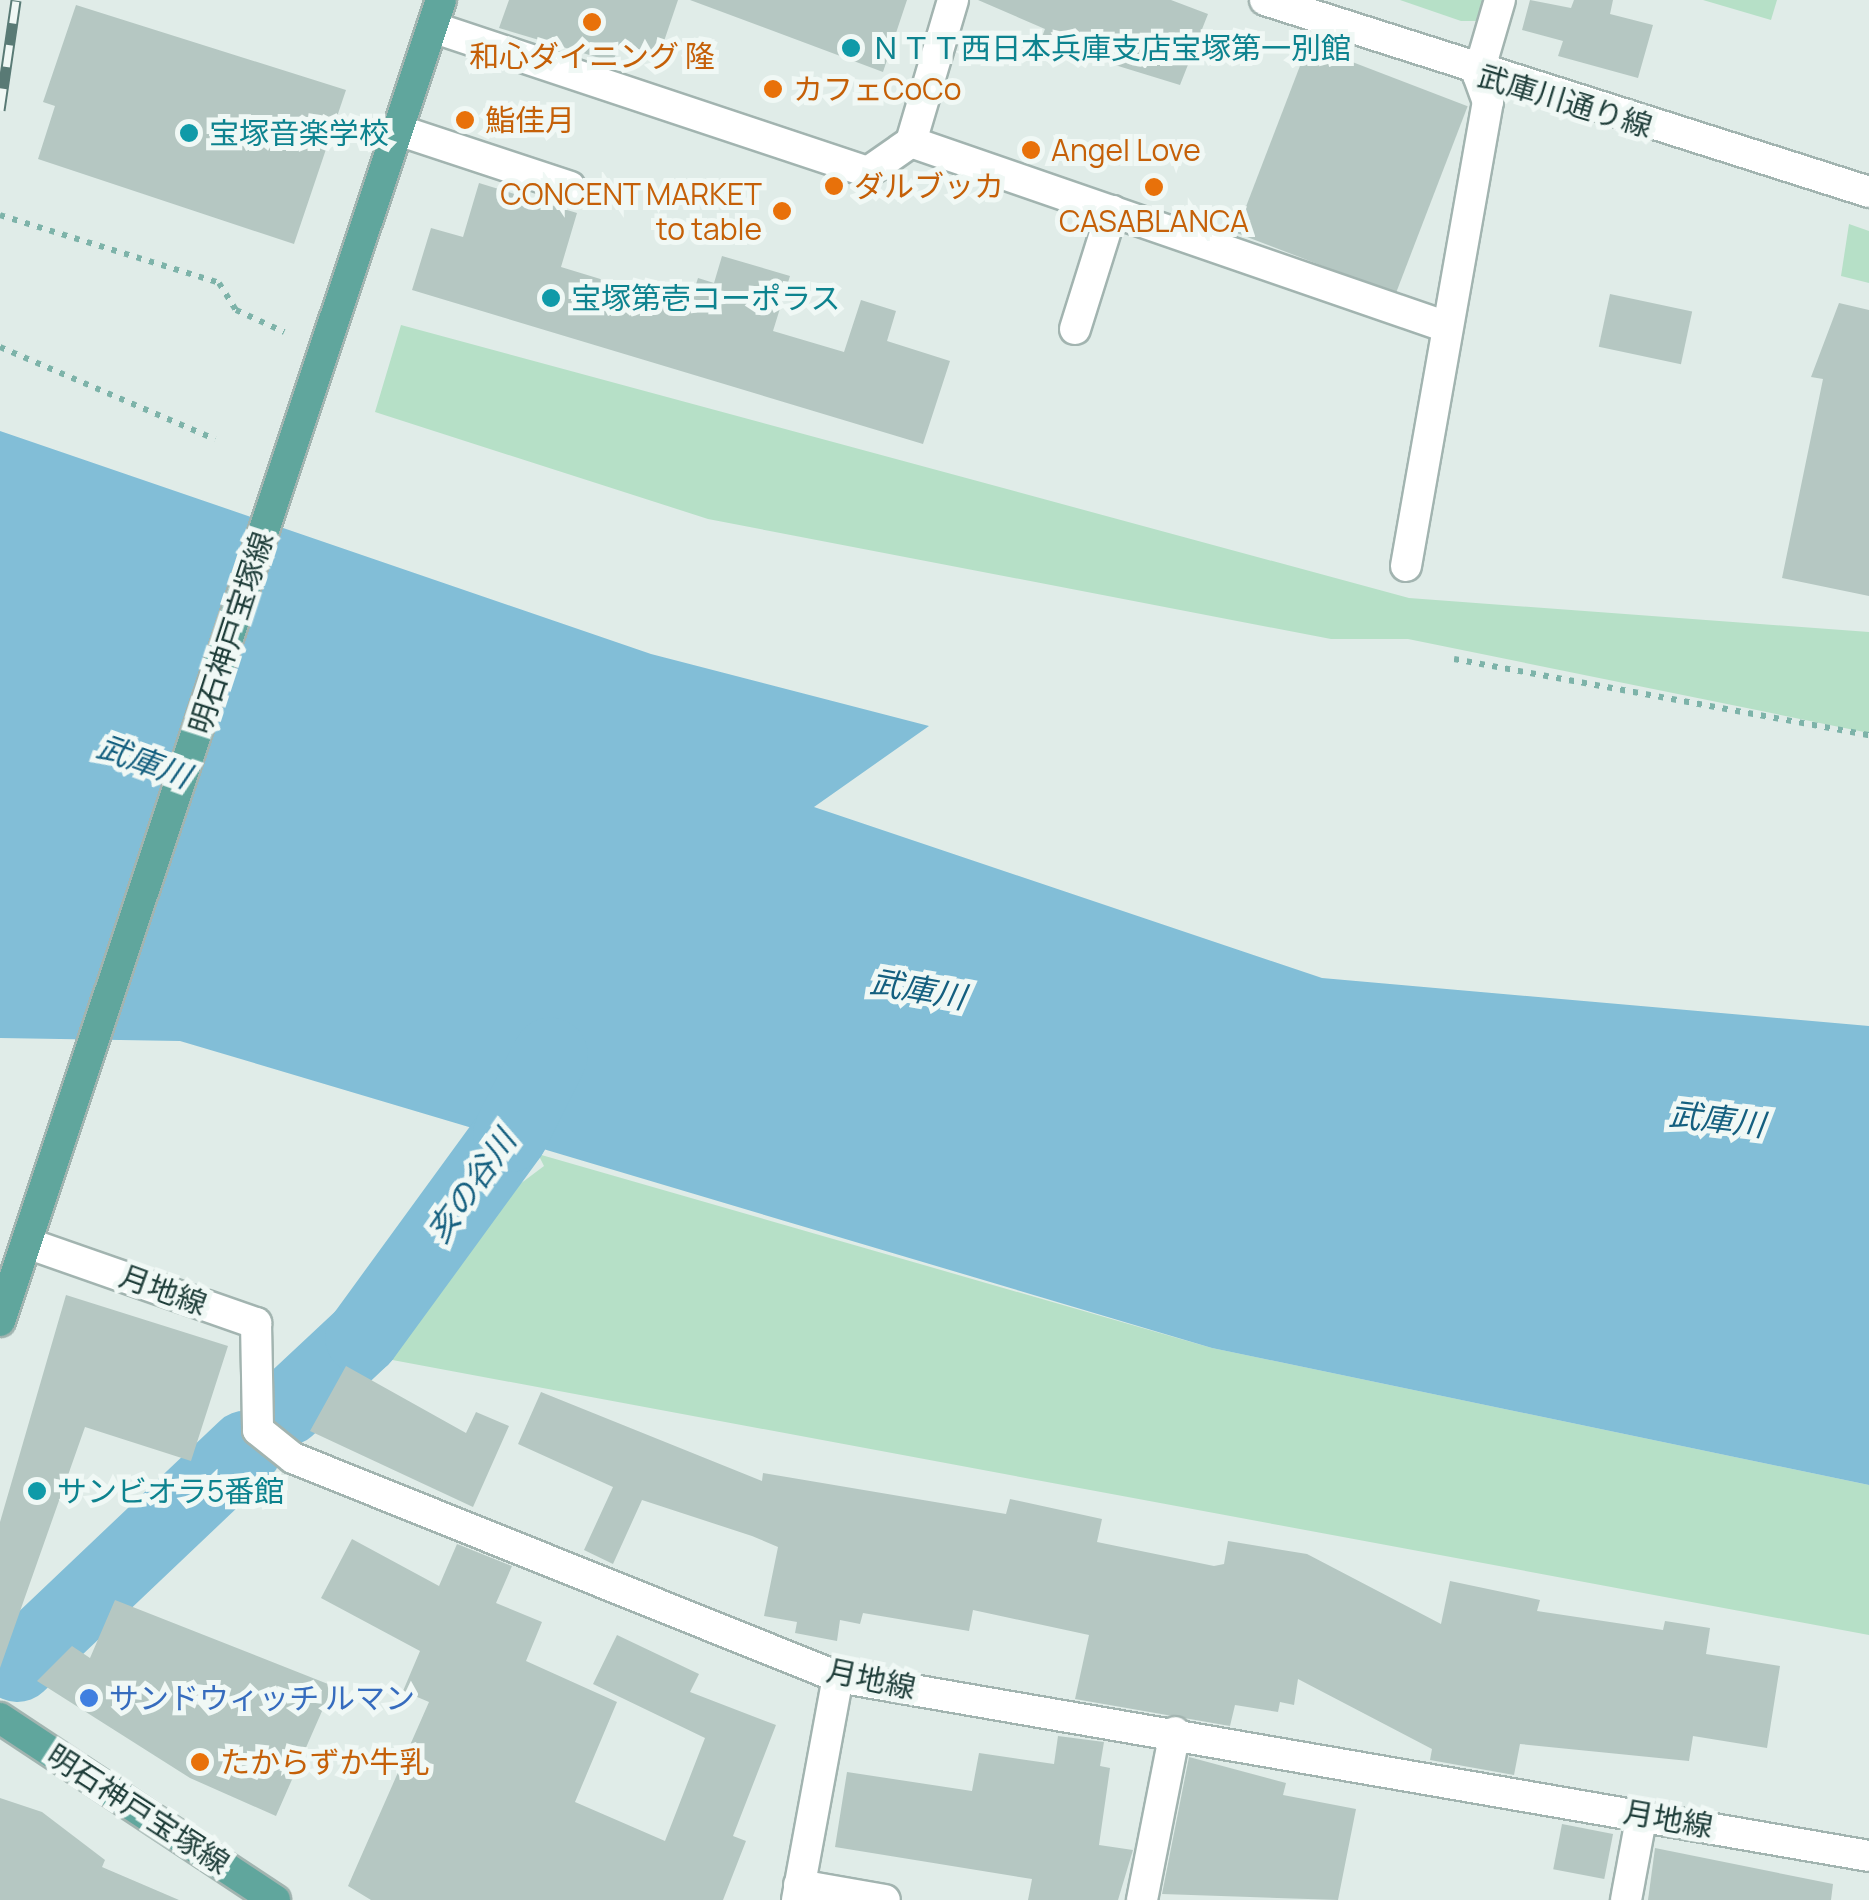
<!DOCTYPE html>
<meta charset="utf-8">
<style>
body{margin:0}
#map{position:relative;width:1869px;height:1900px;overflow:hidden;background:#e0ece8;font-family:Manrope,"Noto Sans JP",sans-serif}
div>[style]{position:absolute}
.green>*{inset:0;background:#b6e0c7}
.water>*{inset:0;background:#82bed7}
.river>*{height:75px;margin:-37.5px;padding:0 37.5px;transform-origin:37.5px;border-radius:37.5px;background:#82bed7}
.building>*{inset:0;background:#b5c7c2;transform-origin:0 0}
.path>*{height:6px;margin-top:-3px;transform-origin:0;background:repeating-linear-gradient(90deg,#7db3a9 0 5px,transparent 0 13px)}
.roads{filter:drop-shadow(2px 0 #a2b4b0) drop-shadow(-2px 0 #a2b4b0) drop-shadow(0 2px #a2b4b0) drop-shadow(0 -2px #a2b4b0)}
.minor>*{height:30px;margin:-15px;padding:0 15px;transform-origin:15px;border-radius:15px;background:#fff}
.primary>*{height:30px;margin:-15px;padding:0 15px;transform-origin:15px;border-radius:15px;background:#60a69d}
.rail>*{height:11px;margin-top:-5.5px;transform-origin:0;background:repeating-linear-gradient(90deg,#f0f8f5 0 22px,#597a75 0 44px);box-sizing:border-box;border-block:2px solid #597a75}
.dots>*{width:28px;height:28px;translate:-50% -50%;box-sizing:border-box;border:5px solid #f0f8f5;border-radius:50%}
span{translate:-50% -50%;white-space:nowrap;text-align:center;line-height:1.15;-webkit-text-stroke:10px #f0f8f5;paint-order:stroke}
.culture-label{font-size:30px;color:#0d838f}
.left{translate:0 -50%;text-align:left}
.food-label{font-size:30px;color:#c56008}
.right{translate:-100% -50%;text-align:right}
.street-label{font-size:30px;color:#1f3e3a}
.shop-label{font-size:30px;color:#366cbe}
.water-label{font-size:32px;color:#145f7f;font-style:italic}
</style>
<div id="map">
<div class="green">
<div style="clip-path:polygon(1400px 0,1489px 0,1483px 21px,1461px 21px)"></div>
<div style="clip-path:polygon(1703px 0,1777px 0,1771px 20px)"></div>
<div style="clip-path:polygon(1849px 224px,1869px 231px,1869px 283px,1841px 276px)"></div>
<div style="clip-path:polygon(401px 325px,1409px 598px,1869px 632px,1869px 733px,1408px 639px,1331px 639px,708px 519px,375px 412px)"></div>
<div style="clip-path:polygon(538px 1154px,1212px 1348px,1869px 1485px,1869px 1635px,371px 1356px,450px 1265px,463px 1227px,544px 1166px)"></div>
</div>
<div class="water">
<div style="clip-path:polygon(0 431px,651px 654px,929px 726px,814px 807px,1322px 978px,1869px 1026px,1869px 1485px,1212px 1348px,180px 1041px,0 1038px)"></div>
</div>
<div class="river">
<div style="left:286px;top:1408px;width:104px;rotate:-43.1deg"></div>
<div style="left:362px;top:1337px;width:251px;rotate:-53.9deg"></div>
<div style="left:510px;top:1134px;width:89px;rotate:-63.4deg"></div>
<div style="left:17px;top:1664px;width:314px;rotate:-43.5deg"></div>
</div>
<div class="building">
<div style="clip-path:polygon(509px 0,678px 0,659px 56px,620px 43px,613px 62px,499px 28px)"></div>
<div style="clip-path:polygon(690px 0,907px 0,883px 72px)"></div>
<div style="clip-path:polygon(978px 0,1171px 0,1208px 14px,1180px 85px,1040px 42px,1045px 29px)"></div>
<div style="clip-path:polygon(1530px 0,1571px 8px,1574px 0,1613px 0,1610px 14px,1653px 25px,1638px 78px,1558px 56px,1563px 41px,1522px 30px)"></div>
<div style="clip-path:polygon(76px 5px,346px 90px,294px 244px,38px 159px,55px 106px,43px 102px)"></div>
<div style="left:1308px;top:45px;width:171px;height:201px;rotate:21deg"></div>
<div style="clip-path:polygon(479px 183px,577px 213px,561px 267px,689px 306px,698px 278px,714px 283px,722px 256px,790px 276px,773px 331px,844px 352px,861px 300px,896px 311px,887px 341px,950px 361px,923px 444px,412px 290px,431px 228px,463px 237px)"></div>
<div style="left:1610px;top:294px;width:84px;height:54px;rotate:12deg"></div>
<div style="clip-path:polygon(1839px 303px,1869px 310px,1869px 596px,1782px 578px,1823px 379px,1811px 377px)"></div>
<div style="clip-path:polygon(66px 1295px,228px 1346px,191px 1461px,85px 1427px,0 1668px,0 1522px)"></div>
<div style="clip-path:polygon(346px 1366px,466px 1433px,476px 1412px,509px 1426px,473px 1507px,310px 1431px)"></div>
<div style="clip-path:polygon(541px 1392px,762px 1481px,763px 1473px,1006px 1514px,1010px 1499px,1102px 1519px,1097px 1542px,1214px 1566px,1224px 1564px,1228px 1541px,1307px 1554px,1441px 1624px,1450px 1581px,1540px 1600px,1537px 1611px,1663px 1630px,1665px 1621px,1710px 1628px,1706px 1654px,1780px 1666px,1767px 1748px,1693px 1736px,1689px 1761px,1520px 1744px,1514px 1775px,1430px 1760px,1432px 1749px,1298px 1679px,1294px 1705px,1280px 1702px,1278px 1712px,1235px 1705px,1230px 1726px,1075px 1699px,1089px 1635px,973px 1610px,969px 1631px,863px 1613px,860px 1624px,840px 1620px,837px 1641px,795px 1633px,797px 1622px,764px 1616px,778px 1547px,752px 1536px,642px 1500px,613px 1564px,584px 1550px,613px 1487px,518px 1444px)"></div>
<div style="clip-path:polygon(352px 1539px,439px 1586px,457px 1544px,512px 1566px,496px 1603px,542px 1622px,526px 1661px,617px 1702px,575px 1802px,665px 1841px,705px 1738px,593px 1684px,617px 1635px,699px 1674px,690px 1692px,776px 1725px,733px 1836px,746px 1841px,723px 1900px,371px 1900px,348px 1886px,429px 1702px,403px 1691px,420px 1651px,321px 1598px)"></div>
<div style="clip-path:polygon(115px 1600px,333px 1686px,276px 1816px,190px 1778px,37px 1681px,72px 1646px,90px 1658px)"></div>
<div style="clip-path:polygon(1058px 1736px,1104px 1742px,1100px 1766px,1110px 1768px,1099px 1845px,1133px 1850px,1118px 1900px,1028px 1900px,1032px 1879px,835px 1847px,847px 1772px,972px 1791px,979px 1753px,1054px 1764px)"></div>
<div style="clip-path:polygon(1189px 1757px,1286px 1783px,1283px 1795px,1356px 1809px,1338px 1900px,1162px 1894px)"></div>
<div style="clip-path:polygon(0 1798px,42px 1812px,105px 1860px,102px 1867px,179px 1900px,0 1900px)"></div>
<div style="left:1562px;top:1824px;width:52px;height:46px;rotate:11deg"></div>
<div style="clip-path:polygon(1655px 1848px,1833px 1884px,1831px 1900px,1648px 1900px)"></div>
</div>
<div class="path">
<div style="left:0;top:215px;width:229px;rotate:17.2deg"></div>
<div style="left:219px;top:283px;width:32px;rotate:58deg"></div>
<div style="left:236px;top:310px;width:53px;rotate:24.6deg"></div>
<div style="left:0;top:347px;width:234px;rotate:23.2deg"></div>
<div style="left:1454px;top:659px;width:422px;rotate:10.4deg"></div>
</div>
<div class="roads">
<div class="minor">
<div style="left:1265px;top:0;width:634px;rotate:17.63deg"></div>
<div style="left:432px;top:27px;width:459px;rotate:18.4deg"></div>
<div style="left:868px;top:172px;width:52px;rotate:-34.9deg"></div>
<div style="left:911px;top:142px;width:148px;rotate:-73.5deg"></div>
<div style="left:398px;top:130px;width:181px;rotate:18.3deg"></div>
<div style="left:911px;top:142px;width:567px;rotate:19.04deg"></div>
<div style="left:1075px;top:329px;width:124px;rotate:-72.6deg"></div>
<div style="left:1406px;top:566px;width:471px;rotate:-80deg"></div>
<div style="left:1488px;top:102px;width:29px;rotate:-110deg"></div>
<div style="left:1478px;top:75px;width:78px;rotate:-73.7deg"></div>
<div style="left:27px;top:1243px;width:243px;rotate:19.3deg"></div>
<div style="left:256px;top:1323px;width:107px;rotate:88.9deg"></div>
<div style="left:258px;top:1430px;width:45px;rotate:38.7deg"></div>
<div style="left:293px;top:1458px;width:587px;rotate:21.89deg"></div>
<div style="left:838px;top:1677px;width:1046px;rotate:9.85deg"></div>
<div style="left:799px;top:1885px;width:87px;rotate:9.9deg"></div>
<div style="left:797px;top:1900px;width:227px;rotate:-79.6deg"></div>
<div style="left:1142px;top:1900px;width:171px;rotate:-78.9deg"></div>
<div style="left:1626px;top:1900px;width:87px;rotate:-79.5deg"></div>
</div>
<div class="primary">
<div style="left:0;top:1321px;width:1393px;rotate:-71.54deg"></div>
<div style="left:0;top:1718px;width:330px;rotate:33.5deg"></div>
</div>
</div>
<div class="rail">
<div style="left:0;top:110px;width:111px;rotate:-81.7deg"></div>
</div>
<div class="dots">
<div style="left:592px;top:22px;background:#e8710a"></div>
<div style="left:851px;top:48px;background:#0f9aa8"></div>
<div style="left:773px;top:89px;background:#e8710a"></div>
<div style="left:465px;top:120px;background:#e8710a"></div>
<div style="left:189px;top:133px;background:#0f9aa8"></div>
<div style="left:1031px;top:150px;background:#e8710a"></div>
<div style="left:834px;top:186px;background:#e8710a"></div>
<div style="left:1154px;top:187px;background:#e8710a"></div>
<div style="left:782px;top:211px;background:#e8710a"></div>
<div style="left:551px;top:298px;background:#0f9aa8"></div>
<div style="left:37px;top:1491px;background:#0f9aa8"></div>
<div style="left:89px;top:1698px;background:#3f7fe0"></div>
<div style="left:200px;top:1762px;background:#e8710a"></div>
</div>
<div class="culture-label">
<span class="left" style="left:871px;top:48px">ＮＴＴ西日本兵庫支店宝塚第一別館</span>
<span class="left" style="left:209px;top:133px">宝塚音楽学校</span>
<span class="left" style="left:571px;top:298px">宝塚第壱コーポラス</span>
<span class="left" style="left:57px;top:1491px">サンビオラ5番館</span>
</div>
<div class="food-label">
<span style="left:592px;top:56px">和心ダイニング 隆</span>
<span class="left" style="left:793px;top:89px">カフェCoCo</span>
<span class="left" style="left:485px;top:120px">鮨佳月</span>
<span class="left" style="left:1051px;top:150px">Angel Love</span>
<span class="left" style="left:854px;top:186px">ダルブッカ</span>
<span class="right" style="left:762px;top:211px">CONCENT MARKET<br>to table</span>
<span style="left:1154px;top:221px">CASABLANCA</span>
<span class="left" style="left:220px;top:1762px">たからずか牛乳</span>
</div>
<div class="street-label">
<span style="left:1565px;top:101px;rotate:17deg">武庫川通り線</span>
<span style="left:231px;top:633px;rotate:-72deg">明石神戸宝塚線</span>
<span style="left:163px;top:1290px;rotate:20deg">月地線</span>
<span style="left:871px;top:1679px;rotate:12deg">月地線</span>
<span style="left:138px;top:1809px;rotate:33deg">明石神戸宝塚線</span>
<span style="left:1668px;top:1819px;rotate:10deg">月地線</span>
</div>
<div class="shop-label">
<span class="left" style="left:109px;top:1698px">サンドウィッチ ルマン</span>
</div>
<div class="water-label">
<span style="left:144px;top:761px;rotate:20deg">武庫川</span>
<span style="left:918px;top:989px;rotate:10deg">武庫川</span>
<span style="left:1717px;top:1119px;rotate:7deg">武庫川</span>
<span style="left:471px;top:1186px;rotate:-55deg">亥の谷川</span>
</div>
</div>
